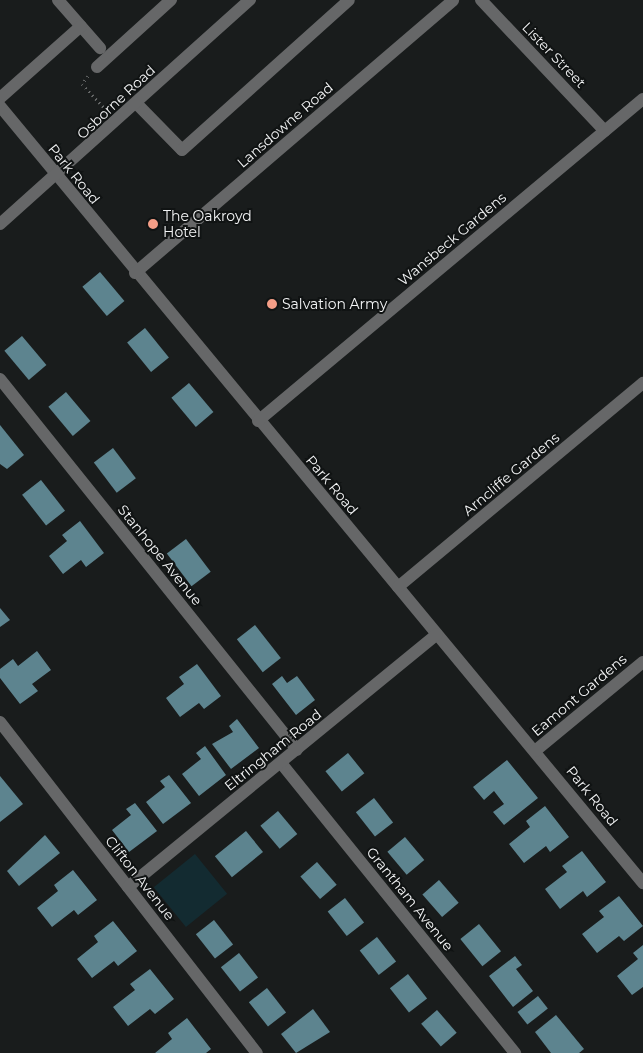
<!DOCTYPE html>
<style>
body{margin:0}
#map{position:relative;width:643px;height:1053px;overflow:hidden;background:#191c1c;font-family:Montserrat,sans-serif}
div>[style]{position:absolute}
.green>*{inset:0;background:#132b31;transform-origin:0 0}
.building>*{inset:0;background:#5d848f;transform-origin:0 0}
.path>*{height:3px;margin-top:-1.5px;transform-origin:0;background:repeating-linear-gradient(90deg,#656767 0 1px,transparent 0 5px)}
.minor>*{height:12px;margin:-6px;padding:0 6px;transform-origin:6px;border-radius:6px;background:#666768}
.dots>*{width:14px;height:14px;translate:-50% -50%;box-sizing:border-box;border:2px solid #101313;border-radius:50%}
span{translate:-50% -50%;white-space:nowrap;text-align:center;line-height:1.15;-webkit-text-stroke:4px #101313;paint-order:stroke}
.street-label{font-size:14px;color:#f3f4f5}
.poi-label{font-size:14px;color:#f3f4f5}
.left{translate:0 -50%;text-align:left}
</style>
<div id="map">
<div class="green">
<div style="left:195px;top:854px;width:51px;height:53px;rotate:51deg"></div>
</div>
<div class="building">
<div style="left:100px;top:272px;width:38px;height:23px;rotate:50deg"></div>
<div style="left:145px;top:328px;width:38px;height:23px;rotate:51deg"></div>
<div style="left:22px;top:336px;width:38px;height:23px;rotate:50deg"></div>
<div style="left:189px;top:383px;width:38px;height:23px;rotate:50deg"></div>
<div style="left:66px;top:392px;width:38px;height:23px;rotate:50deg"></div>
<div style="clip-path:polygon(0 425px,24px 455px,7px 469px,0 464px)"></div>
<div style="left:113px;top:448px;width:38px;height:24px;rotate:53deg"></div>
<div style="left:41px;top:480px;width:39px;height:24px;rotate:52deg"></div>
<div style="clip-path:polygon(80px 521px,104px 553px,86px 567px,81px 560px,63px 574px,49px 556px,67px 541px,62px 535px)"></div>
<div style="left:186px;top:539px;width:41px;height:24px;rotate:53deg"></div>
<div style="clip-path:polygon(0 608px,10px 620px,0 627px)"></div>
<div style="left:255px;top:625px;width:42px;height:23px;rotate:52deg"></div>
<div style="clip-path:polygon(37px 651px,51px 670px,32px 684px,38px 691px,20px 704px,0 678px,0 669px,13px 659px,18px 666px)"></div>
<div style="clip-path:polygon(197px 664px,221px 696px,204px 709px,199px 703px,180px 717px,166px 698px,184px 684px,179px 677px)"></div>
<div style="clip-path:polygon(282px 676px,287px 683px,297px 676px,315px 700px,296px 715px,272px 684px)"></div>
<div style="clip-path:polygon(237px 719px,259px 748px,231px 769px,212px 744px,233px 732px,229px 726px)"></div>
<div style="clip-path:polygon(205px 746px,226px 775px,199px 796px,182px 774px,201px 759px,196px 753px)"></div>
<div style="left:348px;top:753px;width:26px;height:29px;rotate:51deg"></div>
<div style="clip-path:polygon(507px 760px,538px 798px,504px 825px,493px 812px,504px 804px,494px 791px,484px 800px,473px 787px)"></div>
<div style="clip-path:polygon(169px 775px,191px 803px,163px 824px,146px 802px,165px 787px,160px 781px)"></div>
<div style="clip-path:polygon(0 776px,23px 804px,0 822px)"></div>
<div style="left:374px;top:798px;width:31px;height:23px;rotate:52deg"></div>
<div style="clip-path:polygon(135px 803px,157px 831px,129px 852px,112px 830px,131px 815px,126px 809px)"></div>
<div style="clip-path:polygon(545px 806px,569px 837px,550px 852px,546px 846px,524px 863px,509px 844px,530px 827px,526px 821px)"></div>
<div style="left:278px;top:811px;width:30px;height:23px;rotate:50deg"></div>
<div style="left:246px;top:831px;width:27px;height:40px;rotate:51deg"></div>
<div style="clip-path:polygon(45px 835px,60px 853px,19px 886px,7px 871px)"></div>
<div style="left:405px;top:837px;width:30px;height:23px;rotate:50deg"></div>
<div style="clip-path:polygon(582px 851px,606px 882px,587px 897px,583px 891px,560px 909px,545px 889px,567px 872px,562px 866px)"></div>
<div style="left:317px;top:862px;width:30px;height:22px;rotate:49deg"></div>
<div style="clip-path:polygon(73px 870px,97px 900px,78px 915px,74px 910px,52px 927px,37px 908px,58px 891px,54px 885px)"></div>
<div style="left:439px;top:880px;width:30px;height:22px;rotate:49deg"></div>
<div style="clip-path:polygon(619px 896px,643px 926px,624px 941px,619px 936px,597px 953px,582px 934px,604px 917px,599px 911px)"></div>
<div style="left:345px;top:898px;width:31px;height:22px;rotate:52deg"></div>
<div style="left:214px;top:920px;width:31px;height:23px;rotate:52deg"></div>
<div style="clip-path:polygon(113px 921px,137px 951px,118px 966px,114px 961px,92px 978px,77px 959px,98px 942px,94px 936px)"></div>
<div style="left:479px;top:924px;width:35px;height:24px;rotate:51deg"></div>
<div style="left:377px;top:937px;width:31px;height:22px;rotate:52deg"></div>
<div style="clip-path:polygon(643px 945px,643px 987px,632px 995px,617px 976px,638px 959px,633px 953px)"></div>
<div style="left:239px;top:953px;width:31px;height:23px;rotate:52deg"></div>
<div style="clip-path:polygon(515px 956px,522px 965px,516px 969px,533px 991px,513px 1007px,489px 976px)"></div>
<div style="clip-path:polygon(150px 969px,174px 999px,155px 1014px,150px 1009px,128px 1026px,113px 1007px,135px 990px,130px 984px)"></div>
<div style="left:408px;top:974px;width:31px;height:23px;rotate:52deg"></div>
<div style="left:267px;top:988px;width:31px;height:23px;rotate:52deg"></div>
<div style="left:538px;top:996px;width:16px;height:26px;rotate:52deg"></div>
<div style="clip-path:polygon(313px 1009px,330px 1032px,296px 1053px,281px 1034px)"></div>
<div style="left:437px;top:1010px;width:30px;height:21px;rotate:49deg"></div>
<div style="clip-path:polygon(556px 1015px,584px 1049px,579px 1053px,551px 1053px,535px 1032px)"></div>
<div style="clip-path:polygon(187px 1018px,211px 1049px,206px 1053px,155px 1053px,172px 1039px,168px 1033px)"></div>
</div>
<div class="path">
<div style="left:88px;top:76px;width:10px;rotate:127deg"></div>
<div style="left:82px;top:84px;width:37px;rotate:47deg"></div>
</div>
<div class="minor">
<div style="left:58px;top:0;width:64px;rotate:48.8deg"></div>
<div style="left:481px;top:0;width:180px;rotate:46.6deg"></div>
<div style="left:97px;top:67px;width:100px;rotate:-42.2deg"></div>
<div style="left:0;top:98px;width:108px;rotate:-41.6deg"></div>
<div style="left:137px;top:104px;width:64px;rotate:45.6deg"></div>
<div style="left:182px;top:150px;width:224px;rotate:-41.9deg"></div>
<div style="left:0;top:106px;width:1009px;rotate:50.39deg"></div>
<div style="left:0;top:224px;width:336px;rotate:-41.9deg"></div>
<div style="left:135px;top:273px;width:419px;rotate:-40.6deg"></div>
<div style="left:0;top:379px;width:475px;rotate:51.3deg"></div>
<div style="left:258px;top:421px;width:502px;rotate:-39.91deg"></div>
<div style="left:398px;top:587px;width:319px;rotate:-39.8deg"></div>
<div style="left:0;top:722px;width:419px;rotate:52.2deg"></div>
<div style="left:535px;top:751px;width:140px;rotate:-39.5deg"></div>
<div style="left:281px;top:763px;width:373px;rotate:51.1deg"></div>
<div style="left:128px;top:887px;width:399px;rotate:-39.3deg"></div>
</div>
<div class="dots">
<div style="left:153px;top:224px;background:#f49e87"></div>
<div style="left:272px;top:304px;background:#f49e87"></div>
</div>
<div class="street-label">
<span style="left:554px;top:55px;rotate:46deg">Lister Street</span>
<span style="left:116px;top:102px;rotate:-43deg">Osborne Road</span>
<span style="left:285px;top:125px;rotate:-41deg">Lansdowne Road</span>
<span style="left:74px;top:174px;rotate:51deg">Park Road</span>
<span style="left:452px;top:239px;rotate:-40deg">Wansbeck Gardens</span>
<span style="left:511px;top:474px;rotate:-40deg">Arncliffe Gardens</span>
<span style="left:332px;top:485px;rotate:50deg">Park Road</span>
<span style="left:160px;top:555px;rotate:51deg">Stanhope Avenue</span>
<span style="left:579px;top:695px;rotate:-40deg">Eamont Gardens</span>
<span style="left:273px;top:750px;rotate:-39deg">Eltringham Road</span>
<span style="left:592px;top:796px;rotate:51deg">Park Road</span>
<span style="left:140px;top:878px;rotate:52deg">Clifton Avenue</span>
<span style="left:410px;top:899px;rotate:51deg">Grantham Avenue</span>
</div>
<div class="poi-label">
<span class="left" style="left:163px;top:224px">The Oakroyd<br>Hotel</span>
<span class="left" style="left:282px;top:304px">Salvation Army</span>
</div>
</div>
